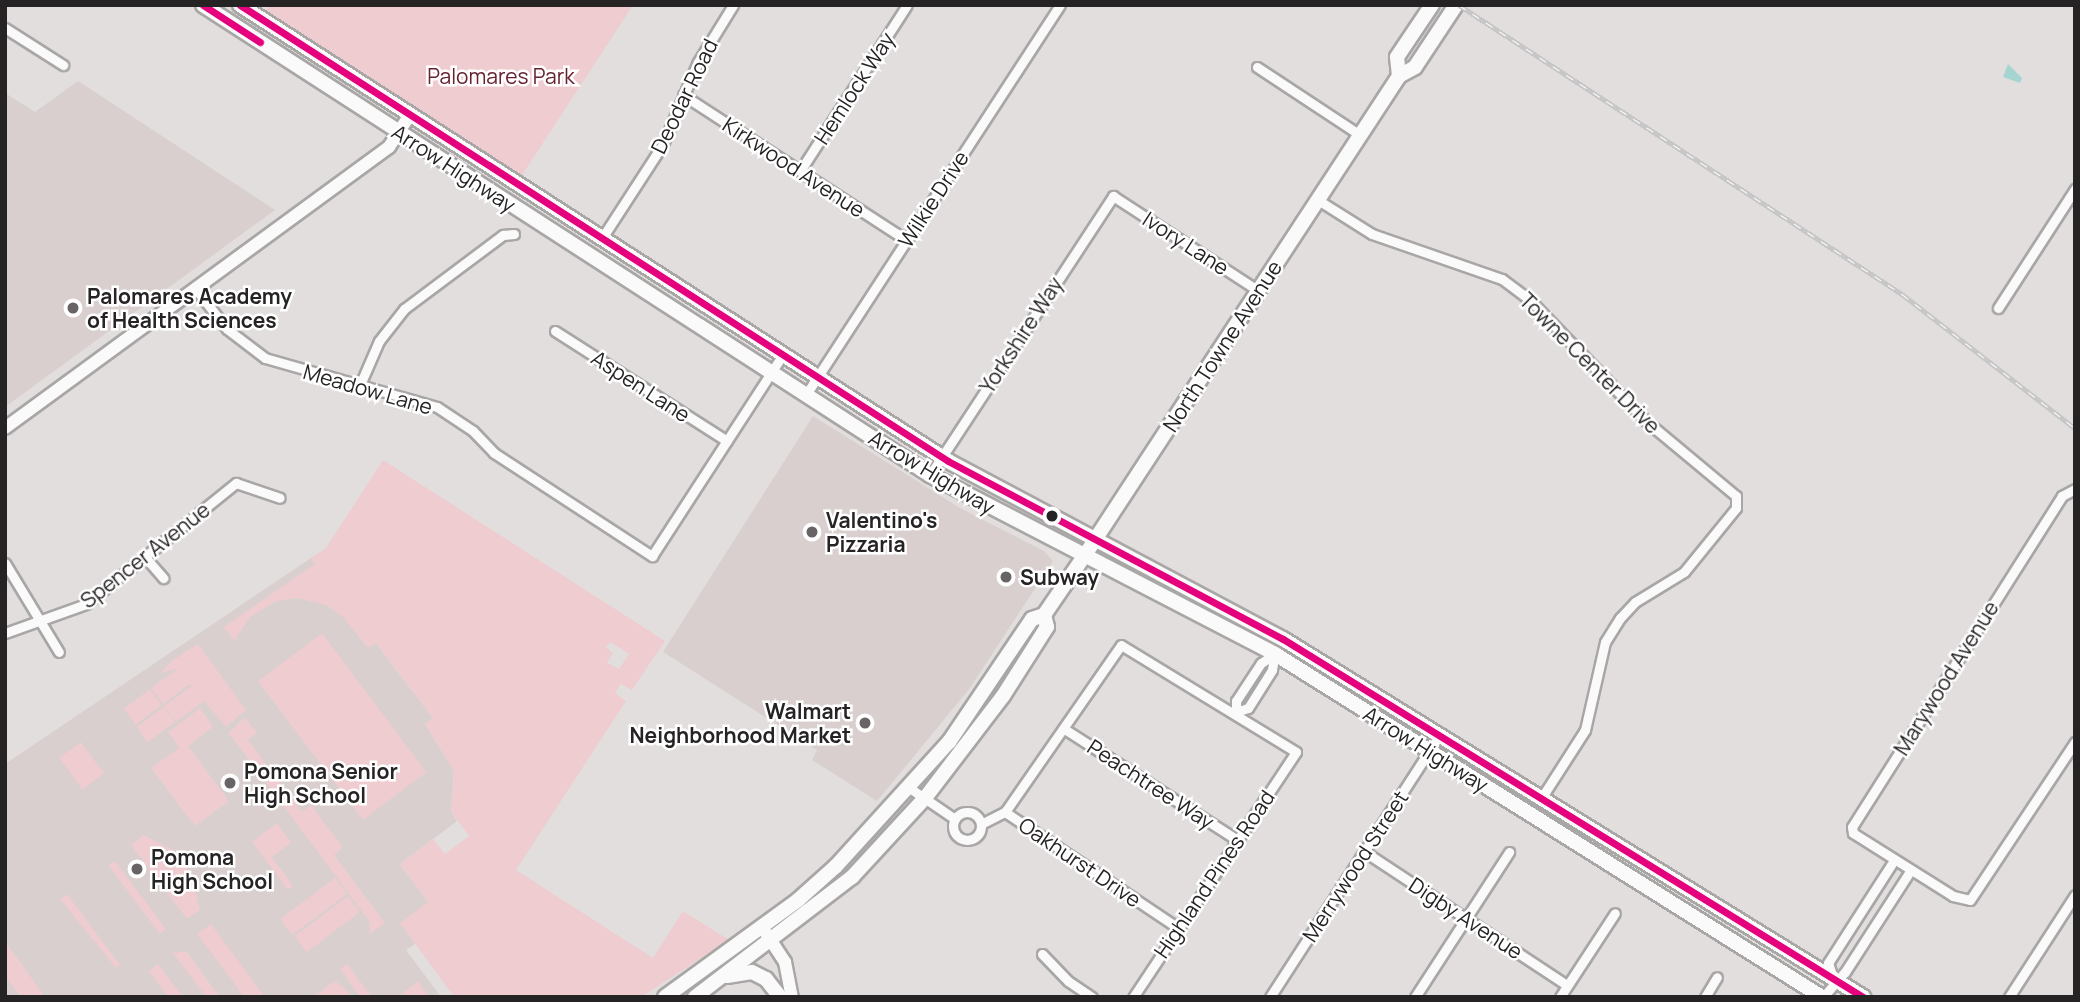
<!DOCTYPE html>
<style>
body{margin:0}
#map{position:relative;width:2080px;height:1002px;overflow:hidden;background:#e2dede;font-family:Manrope,sans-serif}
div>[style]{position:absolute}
.built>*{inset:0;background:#d9cfcf}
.green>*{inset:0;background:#eeccd0;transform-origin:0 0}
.water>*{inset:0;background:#a6d4d1}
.roads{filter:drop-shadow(2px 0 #a9a6a6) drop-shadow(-2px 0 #a9a6a6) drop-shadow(0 2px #a9a6a6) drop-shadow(0 -2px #a9a6a6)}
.street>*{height:9px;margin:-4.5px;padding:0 4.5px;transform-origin:4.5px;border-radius:4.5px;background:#fbfafa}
.street>.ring{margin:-4.5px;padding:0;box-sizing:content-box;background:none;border:9px solid #fbfafa;border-radius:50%}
.secondary>*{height:12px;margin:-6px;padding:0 6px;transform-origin:6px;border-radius:6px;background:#fbfafa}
.primary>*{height:14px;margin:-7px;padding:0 7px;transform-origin:7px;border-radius:7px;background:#fbfafa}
.rail>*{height:5px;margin-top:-2.5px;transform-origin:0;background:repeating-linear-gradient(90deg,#fff 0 8px,#c8c7c7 0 16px);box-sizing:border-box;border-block:2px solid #c8c7c7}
.bus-1>*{height:7px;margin:-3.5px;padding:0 3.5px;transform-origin:3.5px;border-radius:3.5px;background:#e5007d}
.dots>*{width:19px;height:19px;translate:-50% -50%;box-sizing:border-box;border:4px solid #fff;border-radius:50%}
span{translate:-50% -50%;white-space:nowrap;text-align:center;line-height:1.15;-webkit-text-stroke:5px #fff;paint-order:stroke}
.park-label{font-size:21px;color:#662231}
.street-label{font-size:21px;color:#262324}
.poi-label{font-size:21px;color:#262324;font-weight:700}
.left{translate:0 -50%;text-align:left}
.right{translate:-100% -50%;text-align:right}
.frame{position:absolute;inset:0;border:7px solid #262324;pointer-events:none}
</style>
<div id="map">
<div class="built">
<div style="clip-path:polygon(78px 81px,275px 210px,5px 407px,5px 93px,35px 112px)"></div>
<div style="clip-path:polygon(813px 416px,960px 508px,1044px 551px,1053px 561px,970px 688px,877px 801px,812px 760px,817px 750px,663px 652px)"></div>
<div style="clip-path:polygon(311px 558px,433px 718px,425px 724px,454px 771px,451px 812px,457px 821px,400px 864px,428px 902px,415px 944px,406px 950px,441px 997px,5px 997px,5px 764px)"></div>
</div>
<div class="green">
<div style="clip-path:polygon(270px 5px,633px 5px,522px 175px,266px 11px)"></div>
<div style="clip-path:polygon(evenodd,383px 460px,665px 641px,632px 690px,621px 684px,615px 693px,626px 701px,516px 870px,653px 958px,683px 911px,729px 940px,641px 997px,454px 997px,400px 923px,428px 902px,400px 864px,433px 839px,445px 854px,469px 836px,451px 812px,454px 771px,425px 724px,433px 718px,376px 643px,368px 648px,342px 616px,326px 605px,297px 598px,277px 601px,250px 617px,234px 641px,224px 627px,315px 564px,311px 558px,326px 548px,383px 460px,610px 642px,629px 654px,619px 669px,607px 663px,613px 653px,606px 647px,610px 642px)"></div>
<div style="left:322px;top:633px;width:174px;height:80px;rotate:53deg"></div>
<div style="clip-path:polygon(198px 644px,246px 710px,226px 727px,204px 701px,176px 722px,164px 706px,192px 686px,190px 684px,163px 704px,151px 688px,179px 668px,161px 673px,170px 662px)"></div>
<div style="left:150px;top:689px;width:20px;height:33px;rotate:53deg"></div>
<div style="left:164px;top:707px;width:19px;height:34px;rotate:54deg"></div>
<div style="clip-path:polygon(200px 708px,213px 727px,188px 746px,229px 801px,195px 826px,151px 768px,179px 748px,168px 732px)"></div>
<div style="clip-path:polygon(245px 717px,257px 733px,248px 740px,302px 812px,311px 805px,343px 847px,334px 855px,385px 923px,370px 934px,369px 921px,229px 733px)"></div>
<div style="left:81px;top:742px;width:39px;height:27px;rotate:54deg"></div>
<div style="clip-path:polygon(277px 823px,291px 843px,272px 857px,293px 886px,288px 890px,252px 842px)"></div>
<div style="clip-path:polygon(144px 835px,173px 850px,191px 873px,200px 910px,187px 919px,131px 845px)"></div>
<div style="left:115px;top:861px;width:85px;height:8px;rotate:53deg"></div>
<div style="clip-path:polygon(335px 878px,347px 894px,292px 935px,280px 919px,307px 899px,313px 905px,308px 898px)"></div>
<div style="clip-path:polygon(67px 894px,120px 965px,116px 968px,60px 899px)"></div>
<div style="left:348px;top:896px;width:20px;height:67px;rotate:53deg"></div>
<div style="clip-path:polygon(211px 924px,265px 997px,244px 997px,197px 934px)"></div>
<div style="clip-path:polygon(5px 941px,45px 997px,21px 997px,5px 976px)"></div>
<div style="clip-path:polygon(186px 951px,220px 997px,206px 997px,173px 953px)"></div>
<div style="clip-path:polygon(158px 964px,183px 997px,168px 997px,149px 971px)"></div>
<div style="clip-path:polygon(347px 964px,372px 997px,360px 997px,340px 969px)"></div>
<div style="clip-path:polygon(418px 981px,428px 995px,398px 997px)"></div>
<div style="clip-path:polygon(337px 982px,353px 997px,314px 997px,330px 984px)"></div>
</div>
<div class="water">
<div style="clip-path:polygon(2008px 64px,2022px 78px,2020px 83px,2003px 77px)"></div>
</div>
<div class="roads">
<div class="street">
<div style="left:5px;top:28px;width:69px;rotate:32.5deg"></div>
<div style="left:1257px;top:67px;width:123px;rotate:33.4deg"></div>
<div style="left:683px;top:95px;width:266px;rotate:33deg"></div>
<div style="left:800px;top:171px;width:197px;rotate:-57.2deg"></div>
<div style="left:1318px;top:200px;width:64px;rotate:32.2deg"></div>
<div style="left:1372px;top:234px;width:138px;rotate:19.1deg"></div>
<div style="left:1502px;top:279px;width:34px;rotate:37deg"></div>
<div style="left:1529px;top:299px;width:169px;rotate:46.2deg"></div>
<div style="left:1646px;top:421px;width:117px;rotate:39.8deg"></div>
<div style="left:1736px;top:496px;width:12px;rotate:90deg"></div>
<div style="left:1736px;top:508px;width:82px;rotate:129.1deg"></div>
<div style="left:1684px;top:572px;width:57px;rotate:148.5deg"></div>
<div style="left:1635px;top:602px;width:22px;rotate:133deg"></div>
<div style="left:1620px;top:618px;width:28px;rotate:122deg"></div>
<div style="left:1605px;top:642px;width:90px;rotate:102.8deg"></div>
<div style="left:1585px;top:730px;width:83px;rotate:122.7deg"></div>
<div style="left:602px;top:238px;width:112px;rotate:-57deg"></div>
<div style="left:663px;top:144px;width:89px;rotate:-66.9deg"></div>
<div style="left:698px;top:62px;width:67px;rotate:-58.4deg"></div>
<div style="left:195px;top:288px;width:52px;rotate:52deg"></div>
<div style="left:227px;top:329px;width:48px;rotate:37.3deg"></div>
<div style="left:265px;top:358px;width:179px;rotate:15.9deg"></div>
<div style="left:437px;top:407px;width:43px;rotate:33.7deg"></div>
<div style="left:473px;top:431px;width:30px;rotate:46deg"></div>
<div style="left:494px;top:453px;width:189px;rotate:33.1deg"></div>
<div style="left:652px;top:556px;width:241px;rotate:-57deg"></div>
<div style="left:1998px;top:308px;width:142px;rotate:-57.1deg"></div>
<div style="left:555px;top:331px;width:204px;rotate:32.6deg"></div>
<div style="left:359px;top:387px;width:50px;rotate:-66.5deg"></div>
<div style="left:379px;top:341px;width:41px;rotate:-52deg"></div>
<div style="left:404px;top:309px;width:124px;rotate:-36.8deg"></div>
<div style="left:503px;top:235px;width:11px;rotate:-5deg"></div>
<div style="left:807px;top:393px;width:463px;rotate:-56.9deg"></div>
<div style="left:930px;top:475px;width:334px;rotate:-56.7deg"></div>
<div style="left:1113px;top:196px;width:174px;rotate:33.1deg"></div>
<div style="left:2075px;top:489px;width:15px;rotate:152deg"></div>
<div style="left:2062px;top:496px;width:392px;rotate:122.4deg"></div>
<div style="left:1852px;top:827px;width:6px;rotate:81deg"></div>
<div style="left:1853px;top:833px;width:118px;rotate:32.2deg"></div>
<div style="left:1953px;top:896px;width:17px;rotate:13deg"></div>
<div style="left:1970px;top:900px;width:190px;rotate:-56.4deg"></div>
<div style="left:145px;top:557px;width:28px;rotate:49deg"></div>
<div style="left:5px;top:563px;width:104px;rotate:58.8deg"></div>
<div style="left:5px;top:633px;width:86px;rotate:-19.7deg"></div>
<div style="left:86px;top:604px;width:193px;rotate:-38.9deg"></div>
<div style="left:236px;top:483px;width:46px;rotate:18.8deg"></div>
<div style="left:1275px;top:654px;width:16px;rotate:101deg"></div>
<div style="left:1272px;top:670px;width:45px;rotate:122.3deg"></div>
<div style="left:1248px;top:708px;width:13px;rotate:162deg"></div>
<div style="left:1236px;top:712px;width:11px;rotate:-90deg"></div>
<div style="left:1236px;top:701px;width:45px;rotate:-56.7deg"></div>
<div style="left:1261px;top:663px;width:17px;rotate:-33deg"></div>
<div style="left:1066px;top:730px;width:202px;rotate:32.7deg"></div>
<div style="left:911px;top:789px;width:53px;rotate:34.3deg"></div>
<div style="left:1005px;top:812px;width:203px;rotate:-55.2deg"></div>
<div style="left:1121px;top:645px;width:205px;rotate:31.4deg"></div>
<div style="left:1296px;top:752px;width:294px;rotate:123.6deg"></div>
<div class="ring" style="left:953px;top:812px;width:19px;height:19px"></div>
<div style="left:981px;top:824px;width:27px;rotate:-27deg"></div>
<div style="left:1005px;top:812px;width:207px;rotate:33.8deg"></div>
<div style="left:1365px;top:852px;width:242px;rotate:33.4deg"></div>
<div style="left:1042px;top:954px;width:37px;rotate:46deg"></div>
<div style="left:1068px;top:981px;width:29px;rotate:34deg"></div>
<div style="left:1833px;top:978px;width:16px;rotate:-108deg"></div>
<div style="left:1828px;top:963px;width:122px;rotate:-57.3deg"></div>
<div style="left:1270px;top:997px;width:311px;rotate:-57.1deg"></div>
<div style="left:1415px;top:997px;width:173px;rotate:-57deg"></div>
<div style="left:1560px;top:997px;width:100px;rotate:-56.8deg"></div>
<div style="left:1705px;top:997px;width:23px;rotate:-59deg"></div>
<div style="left:1823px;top:997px;width:33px;rotate:-49deg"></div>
<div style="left:1845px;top:972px;width:120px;rotate:-57.2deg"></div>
<div style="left:2009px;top:997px;width:121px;rotate:-57.1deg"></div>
</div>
<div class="secondary">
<div style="left:5px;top:428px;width:476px;rotate:-36.2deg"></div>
<div style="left:389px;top:147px;width:38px;rotate:-57deg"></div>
<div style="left:762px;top:927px;width:42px;rotate:56.7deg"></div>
<div style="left:785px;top:962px;width:36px;rotate:79deg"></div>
</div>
<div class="primary">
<div style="left:203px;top:5px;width:866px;rotate:32.88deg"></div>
<div style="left:930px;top:475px;width:389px;rotate:27.4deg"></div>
<div style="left:1275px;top:654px;width:646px;rotate:32.09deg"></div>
<div style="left:240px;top:5px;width:842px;rotate:32.78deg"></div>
<div style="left:948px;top:461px;width:379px;rotate:28deg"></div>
<div style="left:1283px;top:639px;width:682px;rotate:31.68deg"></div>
<div style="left:1399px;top:76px;width:19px;rotate:-96deg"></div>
<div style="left:1397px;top:57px;width:63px;rotate:-56.1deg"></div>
<div style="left:727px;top:976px;width:25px;rotate:-9deg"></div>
<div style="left:752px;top:972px;width:16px;rotate:27deg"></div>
<div style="left:766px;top:979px;width:23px;rotate:52deg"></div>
<div style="left:665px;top:997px;width:165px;rotate:-36.1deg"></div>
<div style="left:798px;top:900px;width:51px;rotate:-41.8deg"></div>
<div style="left:836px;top:866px;width:168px;rotate:-47.7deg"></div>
<div style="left:949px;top:742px;width:148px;rotate:-56deg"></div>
<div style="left:1032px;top:619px;width:13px;rotate:-18deg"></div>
<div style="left:1044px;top:615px;width:73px;rotate:-55.7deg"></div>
<div style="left:1085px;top:555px;width:573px;rotate:-56.75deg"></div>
<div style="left:1399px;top:76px;width:18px;rotate:-29deg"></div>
<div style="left:1415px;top:67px;width:74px;rotate:-56.5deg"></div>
<div style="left:695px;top:997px;width:198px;rotate:-37.4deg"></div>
<div style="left:852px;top:877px;width:108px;rotate:-47.3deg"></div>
<div style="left:925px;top:798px;width:128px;rotate:-52.6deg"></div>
<div style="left:1003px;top:696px;width:82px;rotate:-57.5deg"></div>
<div style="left:1047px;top:627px;width:12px;rotate:-104deg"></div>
</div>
</div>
<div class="rail">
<div style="left:1459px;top:5px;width:529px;rotate:33.12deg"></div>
<div style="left:1902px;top:294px;width:219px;rotate:37.8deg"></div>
</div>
<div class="bus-1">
<div style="left:203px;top:5px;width:68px;rotate:33deg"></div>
<div style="left:240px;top:5px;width:842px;rotate:32.78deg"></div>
<div style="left:948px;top:461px;width:379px;rotate:28deg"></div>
<div style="left:1283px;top:639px;width:682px;rotate:31.68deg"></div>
</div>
<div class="dots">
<div style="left:73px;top:308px;background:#686465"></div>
<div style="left:1052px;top:516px;background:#262324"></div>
<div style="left:812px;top:532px;background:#686465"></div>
<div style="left:1006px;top:577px;background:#686465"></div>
<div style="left:865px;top:723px;background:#686465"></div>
<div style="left:230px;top:783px;background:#686465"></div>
<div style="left:137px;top:869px;background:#686465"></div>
</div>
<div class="park-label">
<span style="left:501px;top:76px">Palomares Park</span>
</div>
<div class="street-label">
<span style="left:854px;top:88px;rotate:-57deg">Hemlock Way</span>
<span style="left:684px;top:96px;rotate:-64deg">Deodar Road</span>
<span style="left:794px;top:167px;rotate:33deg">Kirkwood Avenue</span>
<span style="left:454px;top:168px;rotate:33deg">Arrow Highway</span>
<span style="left:933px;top:199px;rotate:-57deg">Wilkie Drive</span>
<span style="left:1186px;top:243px;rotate:33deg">Ivory Lane</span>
<span style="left:1021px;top:335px;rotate:-57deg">Yorkshire Way</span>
<span style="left:1222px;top:346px;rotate:-57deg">North Towne Avenue</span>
<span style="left:1590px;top:363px;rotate:45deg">Towne Center Drive</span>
<span style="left:641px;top:386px;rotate:33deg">Aspen Lane</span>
<span style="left:368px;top:389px;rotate:16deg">Meadow Lane</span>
<span style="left:932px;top:472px;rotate:31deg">Arrow Highway</span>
<span style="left:145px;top:555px;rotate:-38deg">Spencer Avenue</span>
<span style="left:1946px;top:678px;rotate:-58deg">Marywood Avenue</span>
<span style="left:1426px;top:749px;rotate:32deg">Arrow Highway</span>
<span style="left:1151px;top:784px;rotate:33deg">Peachtree Way</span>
<span style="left:1080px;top:862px;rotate:34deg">Oakhurst Drive</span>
<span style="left:1355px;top:866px;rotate:-57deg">Merrywood Street</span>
<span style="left:1214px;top:874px;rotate:-56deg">Highland Pines Road</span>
<span style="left:1466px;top:918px;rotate:33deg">Digby Avenue</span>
</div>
<div class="poi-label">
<span class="left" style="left:87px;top:308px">Palomares Academy<br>of Health Sciences</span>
<span class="left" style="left:826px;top:532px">Valentino's<br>Pizzaria</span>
<span class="left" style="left:1020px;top:577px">Subway</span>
<span class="right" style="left:851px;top:723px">Walmart<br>Neighborhood Market</span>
<span class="left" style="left:244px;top:783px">Pomona Senior<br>High School</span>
<span class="left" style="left:151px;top:869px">Pomona<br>High School</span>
</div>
<div class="frame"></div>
</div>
